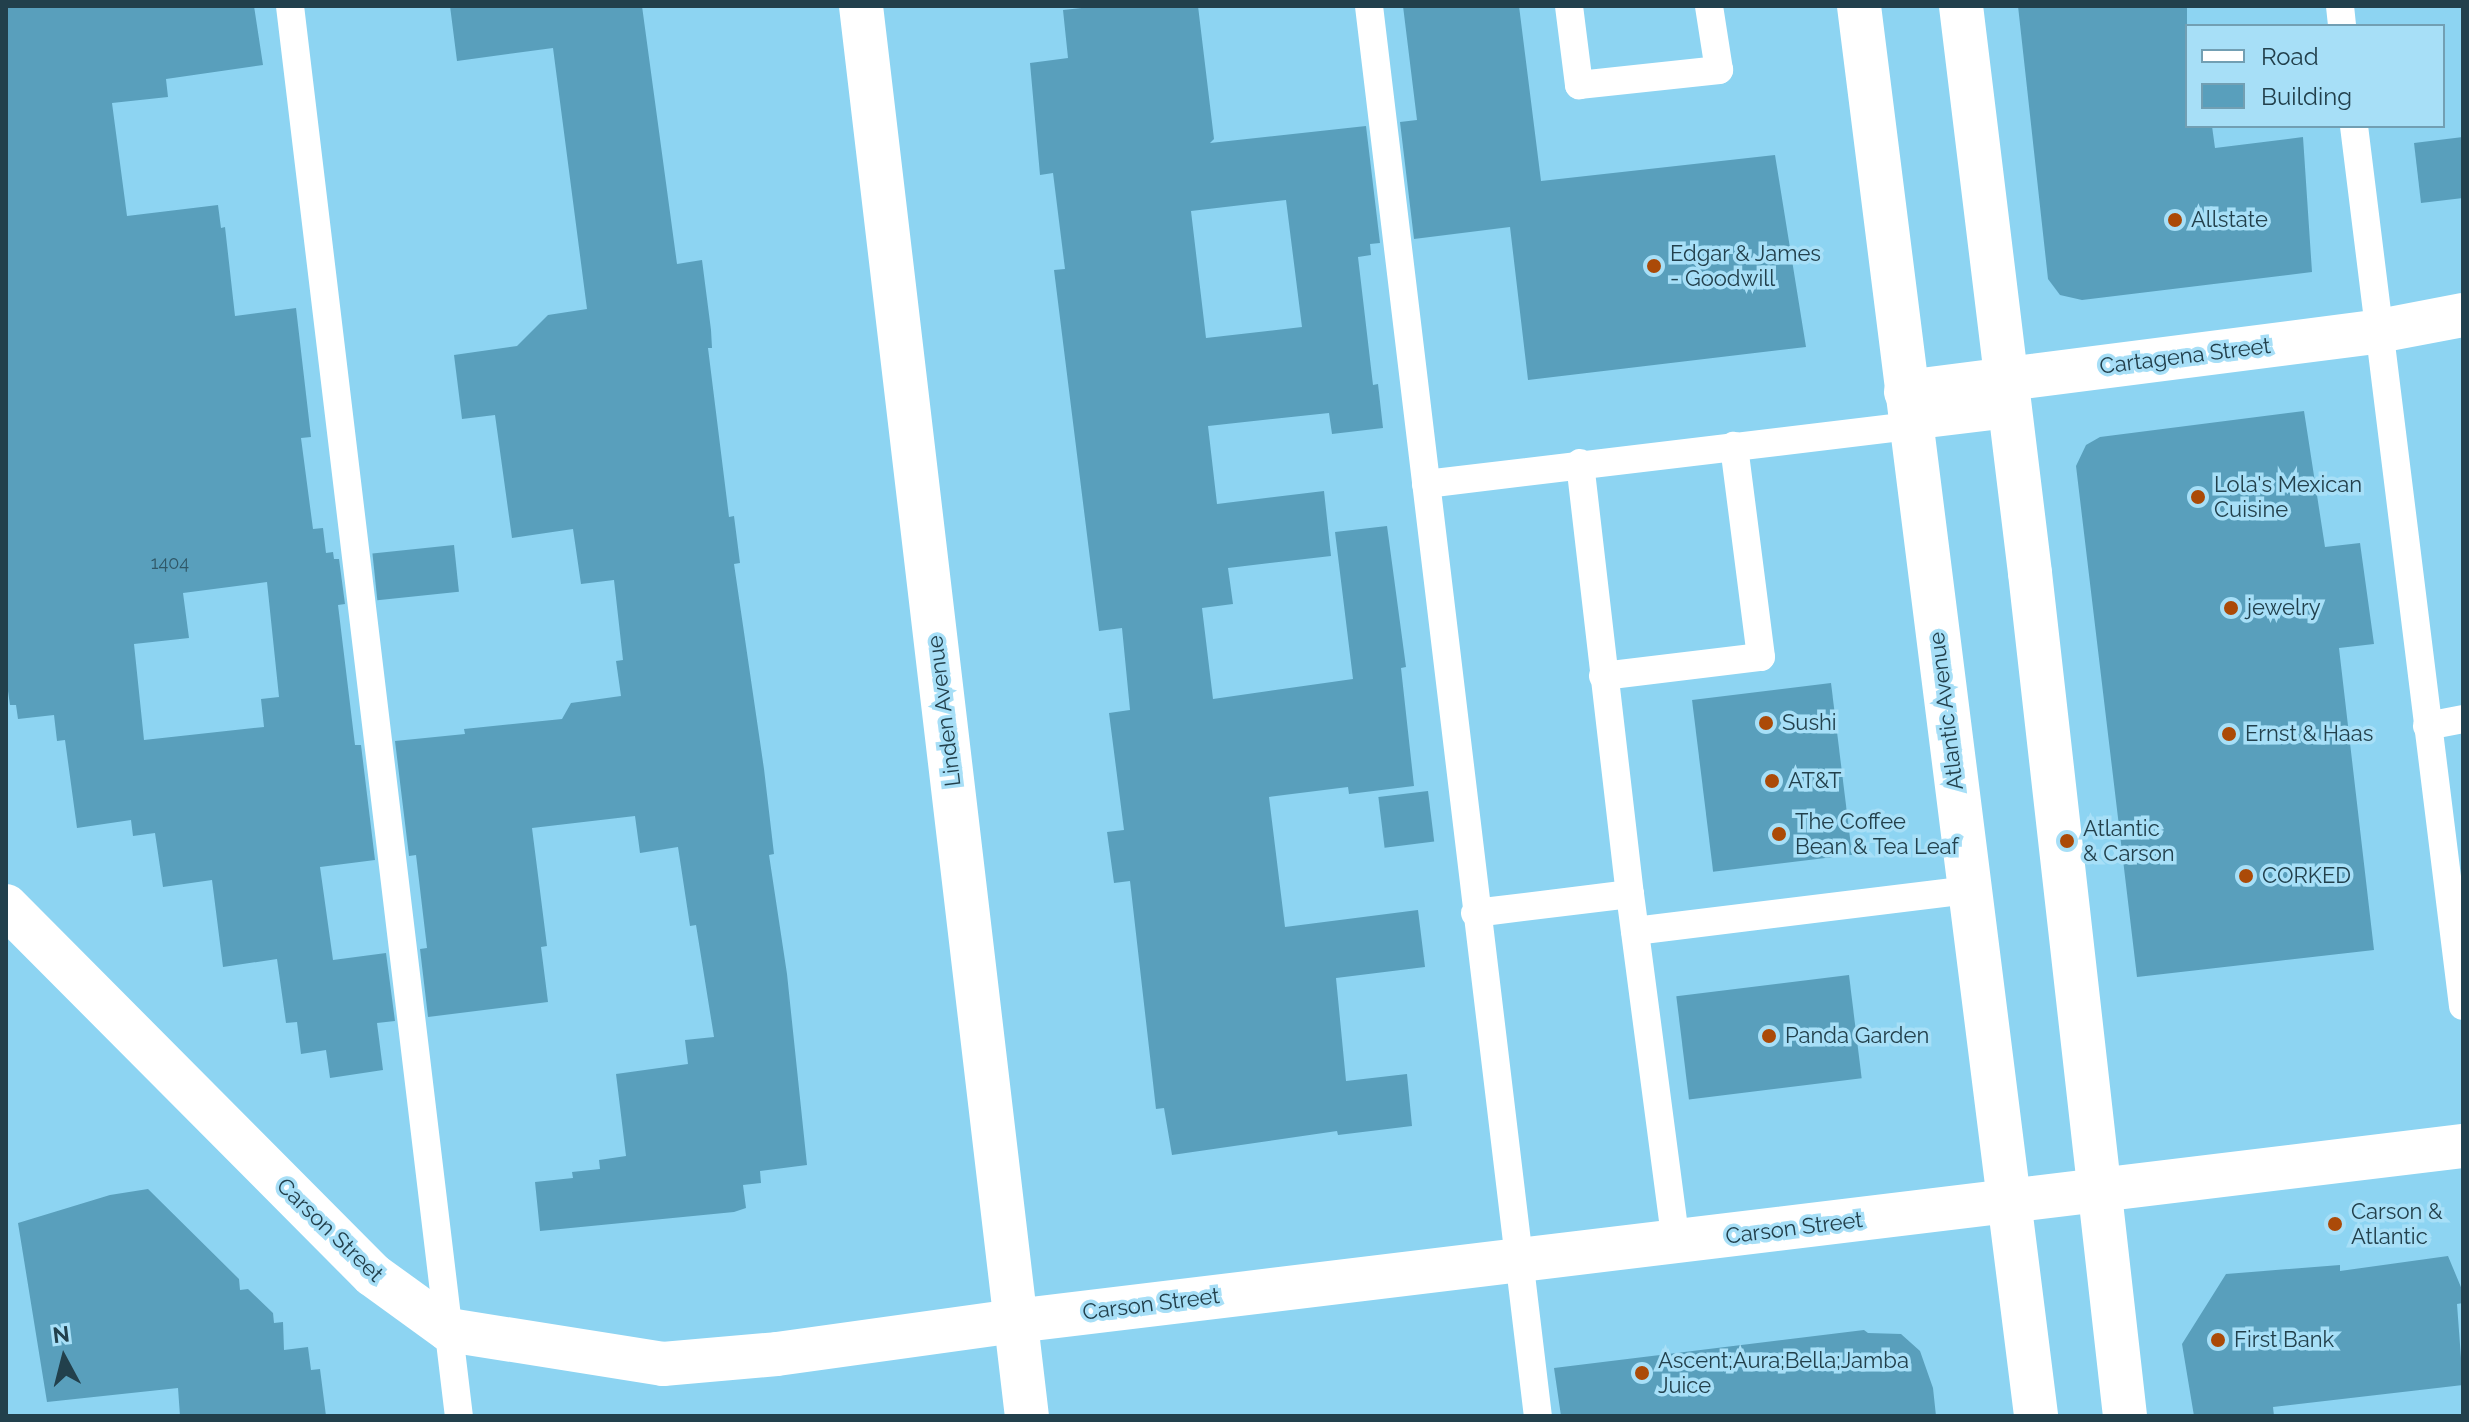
<!DOCTYPE html>
<style>
body{margin:0}
#map{position:relative;width:2469px;height:1422px;overflow:hidden;background:#8dd4f2;font-family:Raleway,sans-serif}
div>[style]{position:absolute}
.building>*{inset:0;background:#599fbc;transform-origin:0 0}
.lane>*{height:28px;margin:-14px;padding:0 14px;transform-origin:14px;border-radius:14px;background:#fff}
.street>*{height:44px;margin:-22px;padding:0 22px;transform-origin:22px;border-radius:22px;background:#fff}
.secondary>*{height:44px;margin:-22px;padding:0 22px;transform-origin:22px;border-radius:22px;background:#fff}
.dots>*{width:22px;height:22px;translate:-50% -50%;box-sizing:border-box;border:4px solid #a7dff7;border-radius:50%}
span{translate:-50% -50%;white-space:nowrap;text-align:center;line-height:1.15;-webkit-text-stroke:7px #a7dff7;paint-order:stroke}
.number-label{font-size:18px;color:#305868}
.number-label span{-webkit-text-stroke-width:0}
.poi-label{font-size:22px;color:#22404c}
.left{translate:0 -50%;text-align:left}
.street-label{font-size:22px;color:#22404c}
.frame{position:absolute;inset:0;border:8px solid #22404c;pointer-events:none}
.legend{position:absolute;left:2185px;top:24px;width:260px;height:104px;box-sizing:border-box;background:#a7dff7;border:2px solid #729fb3;margin:0;padding:10px 14px;list-style:none;font-size:24px;color:#22404c}
.legend li{display:flex;align-items:center;gap:16px;height:40px}
.legend b{width:40px;border:2px solid #729fb3}
.north{position:absolute;left:24px;top:1318px;width:80px;height:80px;-webkit-text-stroke:6px #a7dff7;paint-order:stroke;rotate:353deg;font-size:22px;font-weight:700;line-height:32px;text-align:center;color:#22404c}
.north::after{content:'';display:block;margin:auto;width:28px;height:36px;background:#22404c;clip-path:polygon(50% 0,100% 100%,50% 72%,0 100%)}
</style>
<div id="map">
<div class="building">
<div style="clip-path:polygon(evenodd,6px 6px,254px 6px,263px 65px,166px 79px,168px 97px,112px 103px,127px 216px,218px 205px,221px 228px,225px 227px,235px 316px,296px 308px,311px 437px,301px 438px,313px 529px,323px 528px,326px 553px,333px 552px,334px 559px,339px 559px,345px 604px,338px 605px,355px 745px,361px 745px,375px 860px,320px 867px,333px 960px,386px 953px,395px 1021px,377px 1023px,383px 1070px,330px 1078px,326px 1050px,301px 1054px,297px 1022px,286px 1023px,277px 959px,223px 967px,212px 880px,163px 887px,155px 833px,133px 836px,131px 820px,77px 828px,65px 740px,57px 741px,54px 715px,18px 719px,16px 705px,10px 705px,6px 677px,6px 6px,267px 582px,279px 697px,261px 699px,264px 727px,144px 740px,134px 644px,189px 638px,183px 593px,267px 582px)"></div>
<div style="clip-path:polygon(450px 6px,642px 6px,677px 264px,702px 260px,711px 330px,712px 348px,708px 348px,729px 517px,734px 516px,740px 563px,734px 564px,764px 769px,774px 854px,769px 855px,787px 974px,807px 1165px,760px 1171px,761px 1183px,743px 1185px,746px 1208px,734px 1212px,540px 1231px,535px 1182px,573px 1178px,572px 1172px,600px 1169px,599px 1160px,626px 1156px,616px 1074px,688px 1064px,685px 1040px,714px 1037px,696px 925px,690px 926px,678px 847px,640px 853px,635px 816px,532px 828px,547px 946px,541px 947px,548px 1002px,428px 1017px,420px 949px,427px 948px,416px 855px,409px 856px,395px 741px,465px 734px,464px 729px,562px 719px,571px 703px,621px 696px,616px 661px,623px 660px,614px 580px,581px 584px,573px 529px,512px 538px,495px 415px,462px 419px,454px 355px,517px 346px,548px 315px,587px 309px,553px 48px,457px 61px)"></div>
<div style="clip-path:polygon(evenodd,1100px 6px,1198px 6px,1214px 139px,1210px 143px,1366px 126px,1380px 243px,1370px 244px,1371px 255px,1358px 257px,1373px 385px,1378px 384px,1383px 428px,1332px 434px,1329px 413px,1208px 426px,1217px 504px,1324px 491px,1331px 556px,1228px 568px,1233px 604px,1202px 608px,1213px 699px,1353px 679px,1335px 532px,1387px 526px,1406px 667px,1401px 668px,1414px 786px,1349px 794px,1348px 787px,1269px 797px,1285px 927px,1418px 910px,1425px 967px,1336px 978px,1346px 1081px,1407px 1074px,1412px 1126px,1338px 1135px,1337px 1131px,1172px 1155px,1164px 1108px,1156px 1109px,1130px 881px,1114px 883px,1107px 832px,1124px 830px,1109px 713px,1130px 710px,1122px 628px,1099px 631px,1054px 270px,1065px 269px,1053px 173px,1040px 175px,1030px 63px,1068px 58px,1063px 10px,1100px 6px,1286px 200px,1302px 327px,1206px 338px,1191px 211px,1286px 200px)"></div>
<div style="clip-path:polygon(1403px 6px,1519px 6px,1541px 181px,1775px 155px,1806px 347px,1528px 380px,1510px 227px,1414px 239px,1400px 122px,1417px 120px)"></div>
<div style="clip-path:polygon(2018px 6px,2187px 6px,2187px 126px,2212px 126px,2215px 148px,2303px 137px,2312px 272px,2082px 300px,2060px 295px,2048px 279px)"></div>
<div style="clip-path:polygon(2463px 137px,2463px 198px,2421px 203px,2414px 143px)"></div>
<div style="clip-path:polygon(2304px 411px,2325px 547px,2360px 543px,2374px 644px,2339px 648px,2374px 950px,2137px 977px,2076px 466px,2086px 445px,2100px 437px)"></div>
<div style="left:454px;top:545px;width:47px;height:82px;rotate:84deg"></div>
<div style="left:1831px;top:683px;width:173px;height:140px;rotate:83deg"></div>
<div style="left:1428px;top:791px;width:51px;height:50px;rotate:83deg"></div>
<div style="left:1849px;top:975px;width:104px;height:174px;rotate:83deg"></div>
<div style="clip-path:polygon(148px 1189px,239px 1279px,240px 1290px,248px 1289px,273px 1313px,274px 1323px,283px 1322px,284px 1350px,308px 1347px,311px 1370px,320px 1369px,326px 1416px,180px 1416px,178px 1388px,47px 1402px,18px 1223px,110px 1195px)"></div>
<div style="clip-path:polygon(2448px 1256px,2463px 1292px,2463px 1303px,2457px 1304px,2463px 1385px,2273px 1407px,2274px 1416px,2194px 1416px,2182px 1344px,2226px 1274px,2340px 1265px,2340px 1271px)"></div>
<div style="clip-path:polygon(1864px 1330px,1868px 1333px,1901px 1334px,1920px 1351px,1933px 1388px,1936px 1416px,1561px 1416px,1554px 1368px)"></div>
</div>
<div class="lane">
<div style="left:290px;top:6px;width:1420px;rotate:83.17deg"></div>
<div style="left:1369px;top:6px;width:1420px;rotate:83.17deg"></div>
<div style="left:1569px;top:6px;width:80px;rotate:82.8deg"></div>
<div style="left:1579px;top:85px;width:141px;rotate:-6.1deg"></div>
<div style="left:1719px;top:70px;width:65px;rotate:-98.9deg"></div>
<div style="left:2340px;top:6px;width:20px;rotate:84deg"></div>
<div style="left:2354px;top:126px;width:887px;rotate:82.94deg"></div>
<div style="left:1580px;top:463px;width:434px;rotate:83.4deg"></div>
<div style="left:1630px;top:894px;width:352px;rotate:82.5deg"></div>
<div style="left:1426px;top:484px;width:588px;rotate:-6.84deg"></div>
<div style="left:1603px;top:676px;width:159px;rotate:-6.9deg"></div>
<div style="left:1761px;top:657px;width:213px;rotate:-97.3deg"></div>
<div style="left:2427px;top:726px;width:37px;rotate:-11deg"></div>
<div style="left:1475px;top:913px;width:156px;rotate:-7deg"></div>
<div style="left:1635px;top:931px;width:335px;rotate:-7deg"></div>
</div>
<div class="street">
<div style="left:861px;top:6px;width:1420px;rotate:83.29deg"></div>
<div style="left:1906px;top:392px;width:477px;rotate:-7.3deg"></div>
<div style="left:2379px;top:331px;width:86px;rotate:-10.8deg"></div>
</div>
<div class="secondary">
<div style="left:1859px;top:6px;width:1421px;rotate:82.84deg"></div>
<div style="left:1961px;top:6px;width:571px;rotate:83.06deg"></div>
<div style="left:2030px;top:573px;width:848px;rotate:83.57deg"></div>
<div style="left:6px;top:906px;width:520px;rotate:45.16deg"></div>
<div style="left:373px;top:1275px;width:94px;rotate:35.9deg"></div>
<div style="left:449px;top:1330px;width:217px;rotate:9deg"></div>
<div style="left:663px;top:1364px;width:114px;rotate:-5deg"></div>
<div style="left:777px;top:1354px;width:241px;rotate:-7.9deg"></div>
<div style="left:1016px;top:1321px;width:1458px;rotate:-6.9deg"></div>
</div>
<div class="dots">
<div style="left:2175px;top:220px;background:#ab4a08"></div>
<div style="left:1654px;top:266px;background:#ab4a08"></div>
<div style="left:2198px;top:497px;background:#ab4a08"></div>
<div style="left:2231px;top:608px;background:#ab4a08"></div>
<div style="left:1766px;top:723px;background:#ab4a08"></div>
<div style="left:2229px;top:734px;background:#ab4a08"></div>
<div style="left:1772px;top:781px;background:#ab4a08"></div>
<div style="left:1779px;top:834px;background:#ab4a08"></div>
<div style="left:2067px;top:841px;background:#ab4a08"></div>
<div style="left:2246px;top:876px;background:#ab4a08"></div>
<div style="left:1769px;top:1036px;background:#ab4a08"></div>
<div style="left:2335px;top:1224px;background:#ab4a08"></div>
<div style="left:2218px;top:1340px;background:#ab4a08"></div>
<div style="left:1642px;top:1373px;background:#ab4a08"></div>
</div>
<div class="number-label">
<span style="left:170px;top:563px">1404</span>
</div>
<div class="poi-label">
<span class="left" style="left:2191px;top:220px">Allstate</span>
<span class="left" style="left:1670px;top:266px">Edgar &amp; James<br>- Goodwill</span>
<span class="left" style="left:2214px;top:497px">Lola's Mexican<br>Cuisine</span>
<span class="left" style="left:2247px;top:608px">jewelry</span>
<span class="left" style="left:1782px;top:723px">Sushi</span>
<span class="left" style="left:2245px;top:734px">Ernst &amp; Haas</span>
<span class="left" style="left:1788px;top:781px">AT&amp;T</span>
<span class="left" style="left:1795px;top:834px">The Coffee<br>Bean &amp; Tea Leaf</span>
<span class="left" style="left:2083px;top:841px">Atlantic<br>&amp; Carson</span>
<span class="left" style="left:2262px;top:876px">CORKED</span>
<span class="left" style="left:1785px;top:1036px">Panda Garden</span>
<span class="left" style="left:2351px;top:1224px">Carson &amp;<br>Atlantic</span>
<span class="left" style="left:2234px;top:1340px">First Bank</span>
<span class="left" style="left:1658px;top:1373px">Ascent;Aura;Bella;Jamba<br>Juice</span>
</div>
<div class="street-label">
<span style="left:2185px;top:356px;rotate:-7deg">Cartagena Street</span>
<span style="left:944px;top:711px;rotate:-97deg">Linden Avenue</span>
<span style="left:1946px;top:711px;rotate:-97deg">Atlantic Avenue</span>
<span style="left:1794px;top:1228px;rotate:-7deg">Carson Street</span>
<span style="left:330px;top:1230px;rotate:44deg">Carson Street</span>
<span style="left:1151px;top:1304px;rotate:-7deg">Carson Street</span>
</div>
<div class="frame"></div>
<ul class="legend">
<li><b style="height:10px;background:#fff"></b>Road</li>
<li><b style="height:22px;background:#599fbc"></b>Building</li>
</ul>
<div class="north">N</div>
</div>
